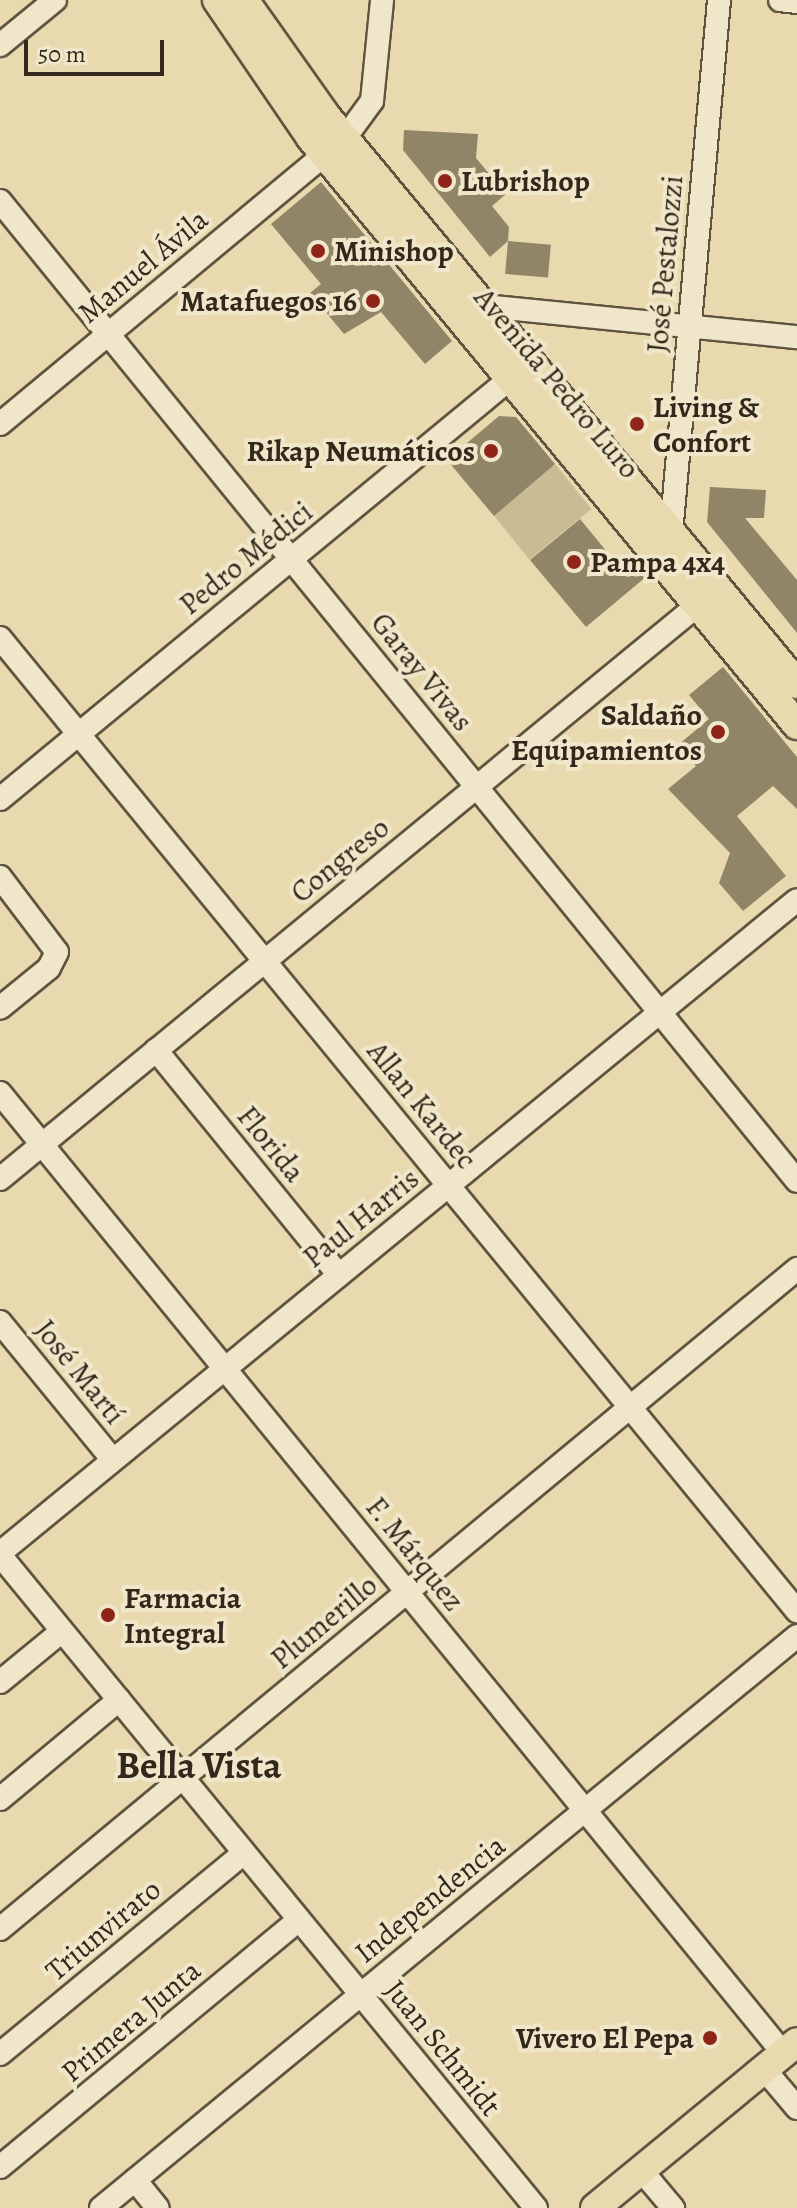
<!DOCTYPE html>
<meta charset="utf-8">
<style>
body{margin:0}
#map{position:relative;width:797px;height:2208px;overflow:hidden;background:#e8daae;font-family:Alegreya,serif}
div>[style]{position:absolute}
.green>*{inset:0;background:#c9bc95;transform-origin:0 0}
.building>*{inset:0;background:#918567;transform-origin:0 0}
.roads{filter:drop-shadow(2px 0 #605440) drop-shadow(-2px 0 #605440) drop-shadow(0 2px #605440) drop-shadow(0 -2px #605440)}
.minor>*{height:22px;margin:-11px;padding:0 11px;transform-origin:11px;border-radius:11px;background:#f0e7ca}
.major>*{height:28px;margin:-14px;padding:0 14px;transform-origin:14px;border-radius:14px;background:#e8daae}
.dots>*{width:22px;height:22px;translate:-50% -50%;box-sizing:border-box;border:4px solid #f0e7ca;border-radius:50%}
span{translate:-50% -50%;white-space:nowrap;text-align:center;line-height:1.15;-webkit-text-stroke:8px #f0e7ca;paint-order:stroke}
.poi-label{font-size:30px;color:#33281b;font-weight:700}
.left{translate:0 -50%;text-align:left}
.right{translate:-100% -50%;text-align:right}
.street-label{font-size:30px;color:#33281b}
.district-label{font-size:38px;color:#33281b;font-weight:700}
.scale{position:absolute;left:24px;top:40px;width:140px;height:36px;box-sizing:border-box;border:4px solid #33281b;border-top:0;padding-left:10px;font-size:24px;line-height:28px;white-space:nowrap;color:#33281b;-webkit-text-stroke:6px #f0e7ca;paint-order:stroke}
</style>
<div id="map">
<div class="green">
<div style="left:555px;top:464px;width:58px;height:80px;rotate:51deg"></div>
</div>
<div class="building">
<div style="clip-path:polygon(404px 130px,478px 134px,476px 158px,506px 194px,492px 206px,509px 227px,508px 241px,490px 257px,403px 150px)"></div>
<div style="clip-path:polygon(321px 182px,452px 341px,425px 364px,381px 312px,344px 334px,310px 293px,321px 284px,271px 224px)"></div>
<div style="left:508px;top:241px;width:43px;height:33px;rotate:5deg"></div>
<div style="clip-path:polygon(499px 416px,516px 417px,555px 464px,494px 516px,447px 460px)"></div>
<div style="clip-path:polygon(710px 487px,766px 490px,764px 518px,745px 518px,797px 580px,797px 633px,707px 522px)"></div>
<div style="clip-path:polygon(580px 519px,617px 564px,629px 554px,647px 576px,586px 627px,530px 560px)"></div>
<div style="clip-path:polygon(723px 667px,797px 757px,797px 809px,773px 786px,737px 816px,786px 876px,743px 911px,719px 883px,730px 853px,668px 789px,696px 766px,678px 745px,709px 719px,689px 695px)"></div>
</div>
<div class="roads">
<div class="minor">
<div style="left:780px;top:0;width:17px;rotate:7deg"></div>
<div style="left:0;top:45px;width:71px;rotate:-39.3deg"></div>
<div style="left:345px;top:138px;width:46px;rotate:-53.9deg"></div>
<div style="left:372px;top:101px;width:101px;rotate:-84.3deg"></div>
<div style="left:0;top:201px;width:1263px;rotate:50.88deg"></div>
<div style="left:475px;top:305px;width:324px;rotate:5.7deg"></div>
<div style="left:0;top:424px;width:421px;rotate:-39.7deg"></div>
<div style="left:671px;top:533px;width:535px;rotate:-84.85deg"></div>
<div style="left:0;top:638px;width:1258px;rotate:50.68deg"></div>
<div style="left:0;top:799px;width:678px;rotate:-39.49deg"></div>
<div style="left:0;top:877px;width:94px;rotate:52.8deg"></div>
<div style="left:57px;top:952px;width:18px;rotate:117deg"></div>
<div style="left:49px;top:968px;width:63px;rotate:140.8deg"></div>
<div style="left:156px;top:1050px;width:290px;rotate:50.9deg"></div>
<div style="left:0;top:1093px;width:1239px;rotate:50.8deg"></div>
<div style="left:0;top:1179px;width:919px;rotate:-39.44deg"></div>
<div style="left:0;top:1322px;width:178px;rotate:50.7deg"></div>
<div style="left:0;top:1553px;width:1030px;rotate:-39.33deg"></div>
<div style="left:0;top:1555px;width:845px;rotate:50.62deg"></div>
<div style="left:0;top:1682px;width:80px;rotate:-39.4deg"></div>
<div style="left:0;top:1799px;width:155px;rotate:-39.8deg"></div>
<div style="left:0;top:1929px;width:1035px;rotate:-39.63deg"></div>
<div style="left:0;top:2054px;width:316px;rotate:-39.5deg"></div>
<div style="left:764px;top:2069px;width:51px;rotate:49.8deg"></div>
<div style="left:0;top:2167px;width:388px;rotate:-39.6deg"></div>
<div style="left:641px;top:2170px;width:50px;rotate:49.9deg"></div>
<div style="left:135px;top:2180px;width:36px;rotate:51deg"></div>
<div style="left:101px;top:2208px;width:901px;rotate:-39.41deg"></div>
</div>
<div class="major">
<div style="left:217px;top:0;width:167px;rotate:55.7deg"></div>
<div style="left:311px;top:138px;width:762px;rotate:50.38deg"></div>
<div style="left:244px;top:0;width:142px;rotate:54.7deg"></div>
<div style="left:326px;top:116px;width:738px;rotate:50.33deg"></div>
<div style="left:595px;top:2208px;width:261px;rotate:-39.4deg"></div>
</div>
</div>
<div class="dots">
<div style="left:445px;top:181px;background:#8f2418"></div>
<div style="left:318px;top:251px;background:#8f2418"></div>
<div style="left:373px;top:301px;background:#8f2418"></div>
<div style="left:637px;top:424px;background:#8f2418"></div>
<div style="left:491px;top:451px;background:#8f2418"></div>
<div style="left:574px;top:562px;background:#8f2418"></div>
<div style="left:718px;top:732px;background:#8f2418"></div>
<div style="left:108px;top:1615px;background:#8f2418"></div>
<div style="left:710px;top:2038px;background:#8f2418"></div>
</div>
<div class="poi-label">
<span class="left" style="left:461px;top:181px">Lubrishop</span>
<span class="left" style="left:334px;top:251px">Minishop</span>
<span class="right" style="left:357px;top:301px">Matafuegos 16</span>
<span class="left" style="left:653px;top:424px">Living &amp;<br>Confort</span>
<span class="right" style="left:475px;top:451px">Rikap Neumáticos</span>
<span class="left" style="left:590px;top:562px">Pampa 4x4</span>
<span class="right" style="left:702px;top:732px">Saldaño<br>Equipamientos</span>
<span class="left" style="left:124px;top:1615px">Farmacia<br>Integral</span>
<span class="right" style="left:694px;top:2038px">Vivero El Pepa</span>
</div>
<div class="street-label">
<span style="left:665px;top:264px;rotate:-85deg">José Pestalozzi</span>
<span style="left:143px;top:266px;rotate:-40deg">Manuel Ávila</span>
<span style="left:557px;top:383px;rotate:50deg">Avenida Pedro Luro</span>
<span style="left:246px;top:558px;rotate:-39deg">Pedro Médici</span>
<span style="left:422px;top:672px;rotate:51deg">Garay Vivas</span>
<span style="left:340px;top:860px;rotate:-39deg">Congreso</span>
<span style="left:422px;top:1105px;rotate:51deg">Allan Kardec</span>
<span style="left:271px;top:1144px;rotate:51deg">Florida</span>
<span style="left:361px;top:1218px;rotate:-39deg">Paul Harris</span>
<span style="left:80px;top:1372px;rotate:51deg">José Martí</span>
<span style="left:415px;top:1554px;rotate:51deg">F. Márquez</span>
<span style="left:324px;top:1622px;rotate:-40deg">Plumerillo</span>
<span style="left:430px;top:1899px;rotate:-39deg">Independencia</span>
<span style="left:103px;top:1930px;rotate:-40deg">Triunvirato</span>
<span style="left:131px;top:2021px;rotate:-40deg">Primera Junta</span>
<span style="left:443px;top:2048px;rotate:51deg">Juan Schmidt</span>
</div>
<div class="district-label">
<span style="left:199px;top:1766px">Bella Vista</span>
</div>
<div class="scale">50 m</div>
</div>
